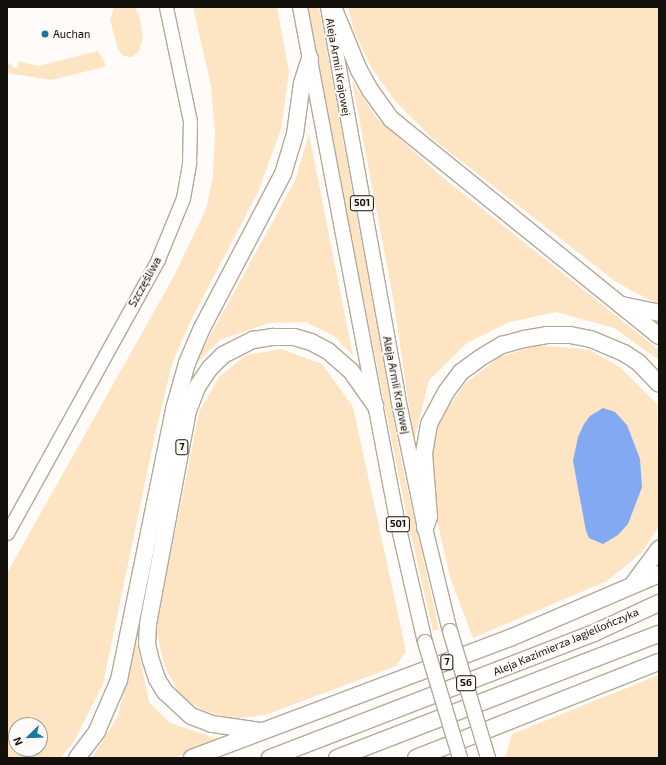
<!DOCTYPE html>
<meta charset="utf-8">
<style>
body{margin:0}
#map{position:relative;width:666px;height:765px;overflow:hidden;background:#fefbf8;font-family:"Exo 2",sans-serif}
div>[style]{position:absolute}
.green>*{inset:0;background:#fde5c4}
.water>*{inset:0;background:#83a9f2}
.roads{filter:drop-shadow(1px 0 #b4a999) drop-shadow(-1px 0 #b4a999) drop-shadow(0 1px #b4a999) drop-shadow(0 -1px #b4a999)}
.secondary>*{height:13px;margin:-6.5px;padding:0 6.5px;transform-origin:6.5px;border-radius:6.5px;background:#fff}
.primary>*{height:14px;margin:-7px;padding:0 7px;transform-origin:7px;border-radius:7px;background:#fff}
.highway>*{height:16px;margin:-8px;padding:0 8px;transform-origin:8px;border-radius:8px;background:#fff}
.bridges{filter:drop-shadow(1px 0 #b4a999) drop-shadow(-1px 0 #b4a999) drop-shadow(0 1px #b4a999) drop-shadow(0 -1px #b4a999)}
.primary-bridge>*{height:14px;margin:-7px;padding:0 7px;transform-origin:7px;border-radius:7px;background:#fff}
.dots>*{width:11px;height:11px;translate:-50% -50%;box-sizing:border-box;border:2px solid #fefbf8;border-radius:50%}
span{translate:-50% -50%;white-space:nowrap;text-align:center;line-height:1.15;-webkit-text-stroke:4px #fefbf8;paint-order:stroke}
.shield-label span{padding:1px 3px;background:#fefbf8;border:1px solid;border-radius:3px;-webkit-text-stroke-width:0}
.shield-label{font-size:10px;color:#14100b;font-weight:700}
.poi-label{font-size:11px;color:#14100b}
.left{translate:0 -50%;text-align:left}
.street-label{font-size:11px;color:#14100b}
.frame{position:absolute;inset:0;border:8px solid #14100b;pointer-events:none}
.north{position:absolute;left:8px;top:717px;width:40px;height:40px;box-sizing:border-box;background:#fefbf8;border:1px solid #a09d99;border-radius:50%;rotate:247deg;font-size:11px;font-weight:700;line-height:16px;text-align:center;color:#14100b}
.north::after{content:'';display:block;margin:auto;width:14px;height:18px;background:#1778a4;clip-path:polygon(50% 0,100% 100%,50% 72%,0 100%)}
</style>
<div id="map">
<div class="green">
<div style="clip-path:polygon(114px 7px,134px 7px,139px 14px,143px 37px,139px 51px,132px 57px,123px 56px,118px 49px,110px 20px)"></div>
<div style="clip-path:polygon(evenodd,193px 7px,277px 7px,289px 72px,281px 129px,258px 192px,190px 322px,172px 364px,156px 430px,103px 684px,73px 743px,60px 758px,7px 758px,7px 573px,174px 276px,206px 209px,213px 177px,215px 132px,211px 86px,193px 7px,16px 725px,40px 725px,40px 749px,16px 749px,16px 725px)"></div>
<div style="clip-path:polygon(306px 7px,319px 7px,402px 465px,439px 629px,433px 631px,405px 508px)"></div>
<div style="clip-path:polygon(348px 7px,659px 7px,659px 305px,616px 282px,433px 139px,397px 103px,372px 69px,354px 31px)"></div>
<div style="clip-path:polygon(98px 51px,106px 65px,104px 67px,51px 80px,7px 73px,7px 64px,10px 63px,13px 68px,18px 67px,18px 61px,38px 66px)"></div>
<div style="clip-path:polygon(352px 81px,375px 116px,436px 172px,659px 350px,659px 360px,614px 328px,556px 312px,509px 322px,467px 343px,429px 380px,414px 441px,393px 297px)"></div>
<div style="clip-path:polygon(309px 134px,353px 356px,334px 336px,306px 322px,269px 323px,220px 340px,193px 367px,295px 181px)"></div>
<div style="clip-path:polygon(540px 345px,590px 350px,621px 368px,657px 404px,659px 526px,642px 552px,607px 581px,473px 638px,450px 577px,433px 503px,431px 461px,440px 419px,464px 385px,499px 357px)"></div>
<div style="clip-path:polygon(281px 349px,322px 364px,353px 407px,406px 651px,396px 666px,265px 715px,232px 719px,202px 710px,180px 695px,164px 665px,156px 628px,199px 412px,219px 377px,246px 355px)"></div>
<div style="clip-path:polygon(136px 639px,149px 702px,170px 723px,221px 740px,173px 758px,92px 758px,118px 716px)"></div>
<div style="clip-path:polygon(659px 675px,659px 758px,505px 758px,512px 734px)"></div>
</div>
<div class="water">
<div style="clip-path:polygon(603px 408px,615px 412px,627px 425px,640px 459px,642px 487px,628px 524px,618px 535px,603px 544px,589px 538px,586px 531px,573px 461px,578px 437px,584px 424px,590px 416px)"></div>
</div>
<div class="roads">
<div class="secondary">
<div style="left:7px;top:533px;width:313px;rotate:-61.1deg"></div>
<div style="left:158px;top:259px;width:66px;rotate:-67.7deg"></div>
<div style="left:183px;top:198px;width:36px;rotate:-80deg"></div>
<div style="left:189px;top:163px;width:42px;rotate:-88.6deg"></div>
<div style="left:190px;top:121px;width:116px;rotate:-101.9deg"></div>
</div>
<div class="primary">
<div style="left:300px;top:7px;width:522px;rotate:79.29deg"></div>
<div style="left:397px;top:520px;width:125px;rotate:77.1deg"></div>
<div style="left:328px;top:7px;width:397px;rotate:79.8deg"></div>
<div style="left:398px;top:398px;width:133px;rotate:78.3deg"></div>
<div style="left:425px;top:528px;width:106px;rotate:76.4deg"></div>
</div>
<div class="highway">
<div style="left:333px;top:7px;width:68px;rotate:67.6deg"></div>
<div style="left:359px;top:70px;width:23px;rotate:61deg"></div>
<div style="left:370px;top:90px;width:36px;rotate:54deg"></div>
<div style="left:391px;top:119px;width:345px;rotate:39deg"></div>
<div style="left:622px;top:305px;width:38px;rotate:12deg"></div>
<div style="left:425px;top:528px;width:12px;rotate:-70deg"></div>
<div style="left:429px;top:517px;width:64px;rotate:-94.5deg"></div>
<div style="left:424px;top:453px;width:29px;rotate:-80deg"></div>
<div style="left:429px;top:424px;width:36px;rotate:-62deg"></div>
<div style="left:446px;top:392px;width:25px;rotate:-53deg"></div>
<div style="left:461px;top:372px;width:24px;rotate:-36deg"></div>
<div style="left:480px;top:358px;width:26px;rotate:-31deg"></div>
<div style="left:502px;top:345px;width:23px;rotate:-15deg"></div>
<div style="left:524px;top:339px;width:23px;rotate:-10deg"></div>
<div style="left:547px;top:335px;width:23px"></div>
<div style="left:570px;top:335px;width:21px;rotate:11deg"></div>
<div style="left:591px;top:339px;width:36px;rotate:23deg"></div>
<div style="left:624px;top:353px;width:17px;rotate:33deg"></div>
<div style="left:638px;top:362px;width:30px;rotate:46deg"></div>
<div style="left:633px;top:584px;width:44px;rotate:-53.4deg"></div>
<div style="left:260px;top:731px;width:49px;rotate:-171.7deg"></div>
<div style="left:212px;top:724px;width:22px;rotate:-159deg"></div>
<div style="left:191px;top:716px;width:35px;rotate:-137deg"></div>
<div style="left:165px;top:692px;width:15px;rotate:-122deg"></div>
<div style="left:157px;top:679px;width:19px;rotate:-108deg"></div>
<div style="left:151px;top:661px;width:17px;rotate:-103deg"></div>
<div style="left:147px;top:644px;width:20px;rotate:-87deg"></div>
<div style="left:148px;top:624px;width:217px;rotate:-79.4deg"></div>
<div style="left:188px;top:411px;width:26px;rotate:-69deg"></div>
<div style="left:197px;top:387px;width:23px;rotate:-56deg"></div>
<div style="left:210px;top:368px;width:18px;rotate:-45deg"></div>
<div style="left:223px;top:355px;width:34px;rotate:-27deg"></div>
<div style="left:253px;top:340px;width:20px;rotate:-9deg"></div>
<div style="left:273px;top:337px;width:21px"></div>
<div style="left:294px;top:337px;width:18px;rotate:16deg"></div>
<div style="left:311px;top:342px;width:19px;rotate:28deg"></div>
<div style="left:328px;top:351px;width:30px;rotate:41deg"></div>
<div style="left:351px;top:371px;width:42px;rotate:54.8deg"></div>
<div style="left:77px;top:758px;width:34px;rotate:-53deg"></div>
<div style="left:97px;top:731px;width:56px;rotate:-66.7deg"></div>
<div style="left:119px;top:680px;width:277px;rotate:-78.5deg"></div>
<div style="left:174px;top:409px;width:48px;rotate:-74.2deg"></div>
<div style="left:187px;top:363px;width:38px;rotate:-67deg"></div>
<div style="left:202px;top:328px;width:174px;rotate:-62.3deg"></div>
<div style="left:283px;top:174px;width:42px;rotate:-73.3deg"></div>
<div style="left:295px;top:134px;width:51px;rotate:-82.2deg"></div>
<div style="left:302px;top:83px;width:26px;rotate:-72deg"></div>
<div style="left:192px;top:758px;width:340px;rotate:-20.7deg"></div>
<div style="left:510px;top:638px;width:162px;rotate:-23.2deg"></div>
<div style="left:270px;top:758px;width:347px;rotate:-21.1deg"></div>
<div style="left:594px;top:633px;width:72px;rotate:-24.8deg"></div>
<div style="left:337px;top:758px;width:345px;rotate:-21.1deg"></div>
<div style="left:416px;top:758px;width:261px;rotate:-21.6deg"></div>
</div>
</div>
<div class="bridges">
<div class="primary-bridge">
<div style="left:450px;top:631px;width:133px;rotate:73.3deg"></div>
<div style="left:425px;top:642px;width:121px;rotate:73.2deg"></div>
</div>
</div>
<div class="dots">
<div style="left:45px;top:34px;background:#1778a4"></div>
</div>
<div class="shield-label">
<span style="left:362px;top:203px">501</span>
<span style="left:182px;top:447px">7</span>
<span style="left:398px;top:524px">501</span>
<span style="left:447px;top:662px">7</span>
<span style="left:466px;top:683px">S6</span>
</div>
<div class="poi-label">
<span class="left" style="left:53px;top:34px">Auchan</span>
</div>
<div class="street-label">
<span style="left:338px;top:67px;rotate:80deg">Aleja Armii Krajowej</span>
<span style="left:145px;top:282px;rotate:-61deg">Szczęśliwa</span>
<span style="left:396px;top:385px;rotate:79deg">Aleja Armii Krajowej</span>
<span style="left:566px;top:642px;rotate:-23deg">Aleja Kazimierza Jagiellończyka</span>
</div>
<div class="frame"></div>
<div class="north">N</div>
</div>
